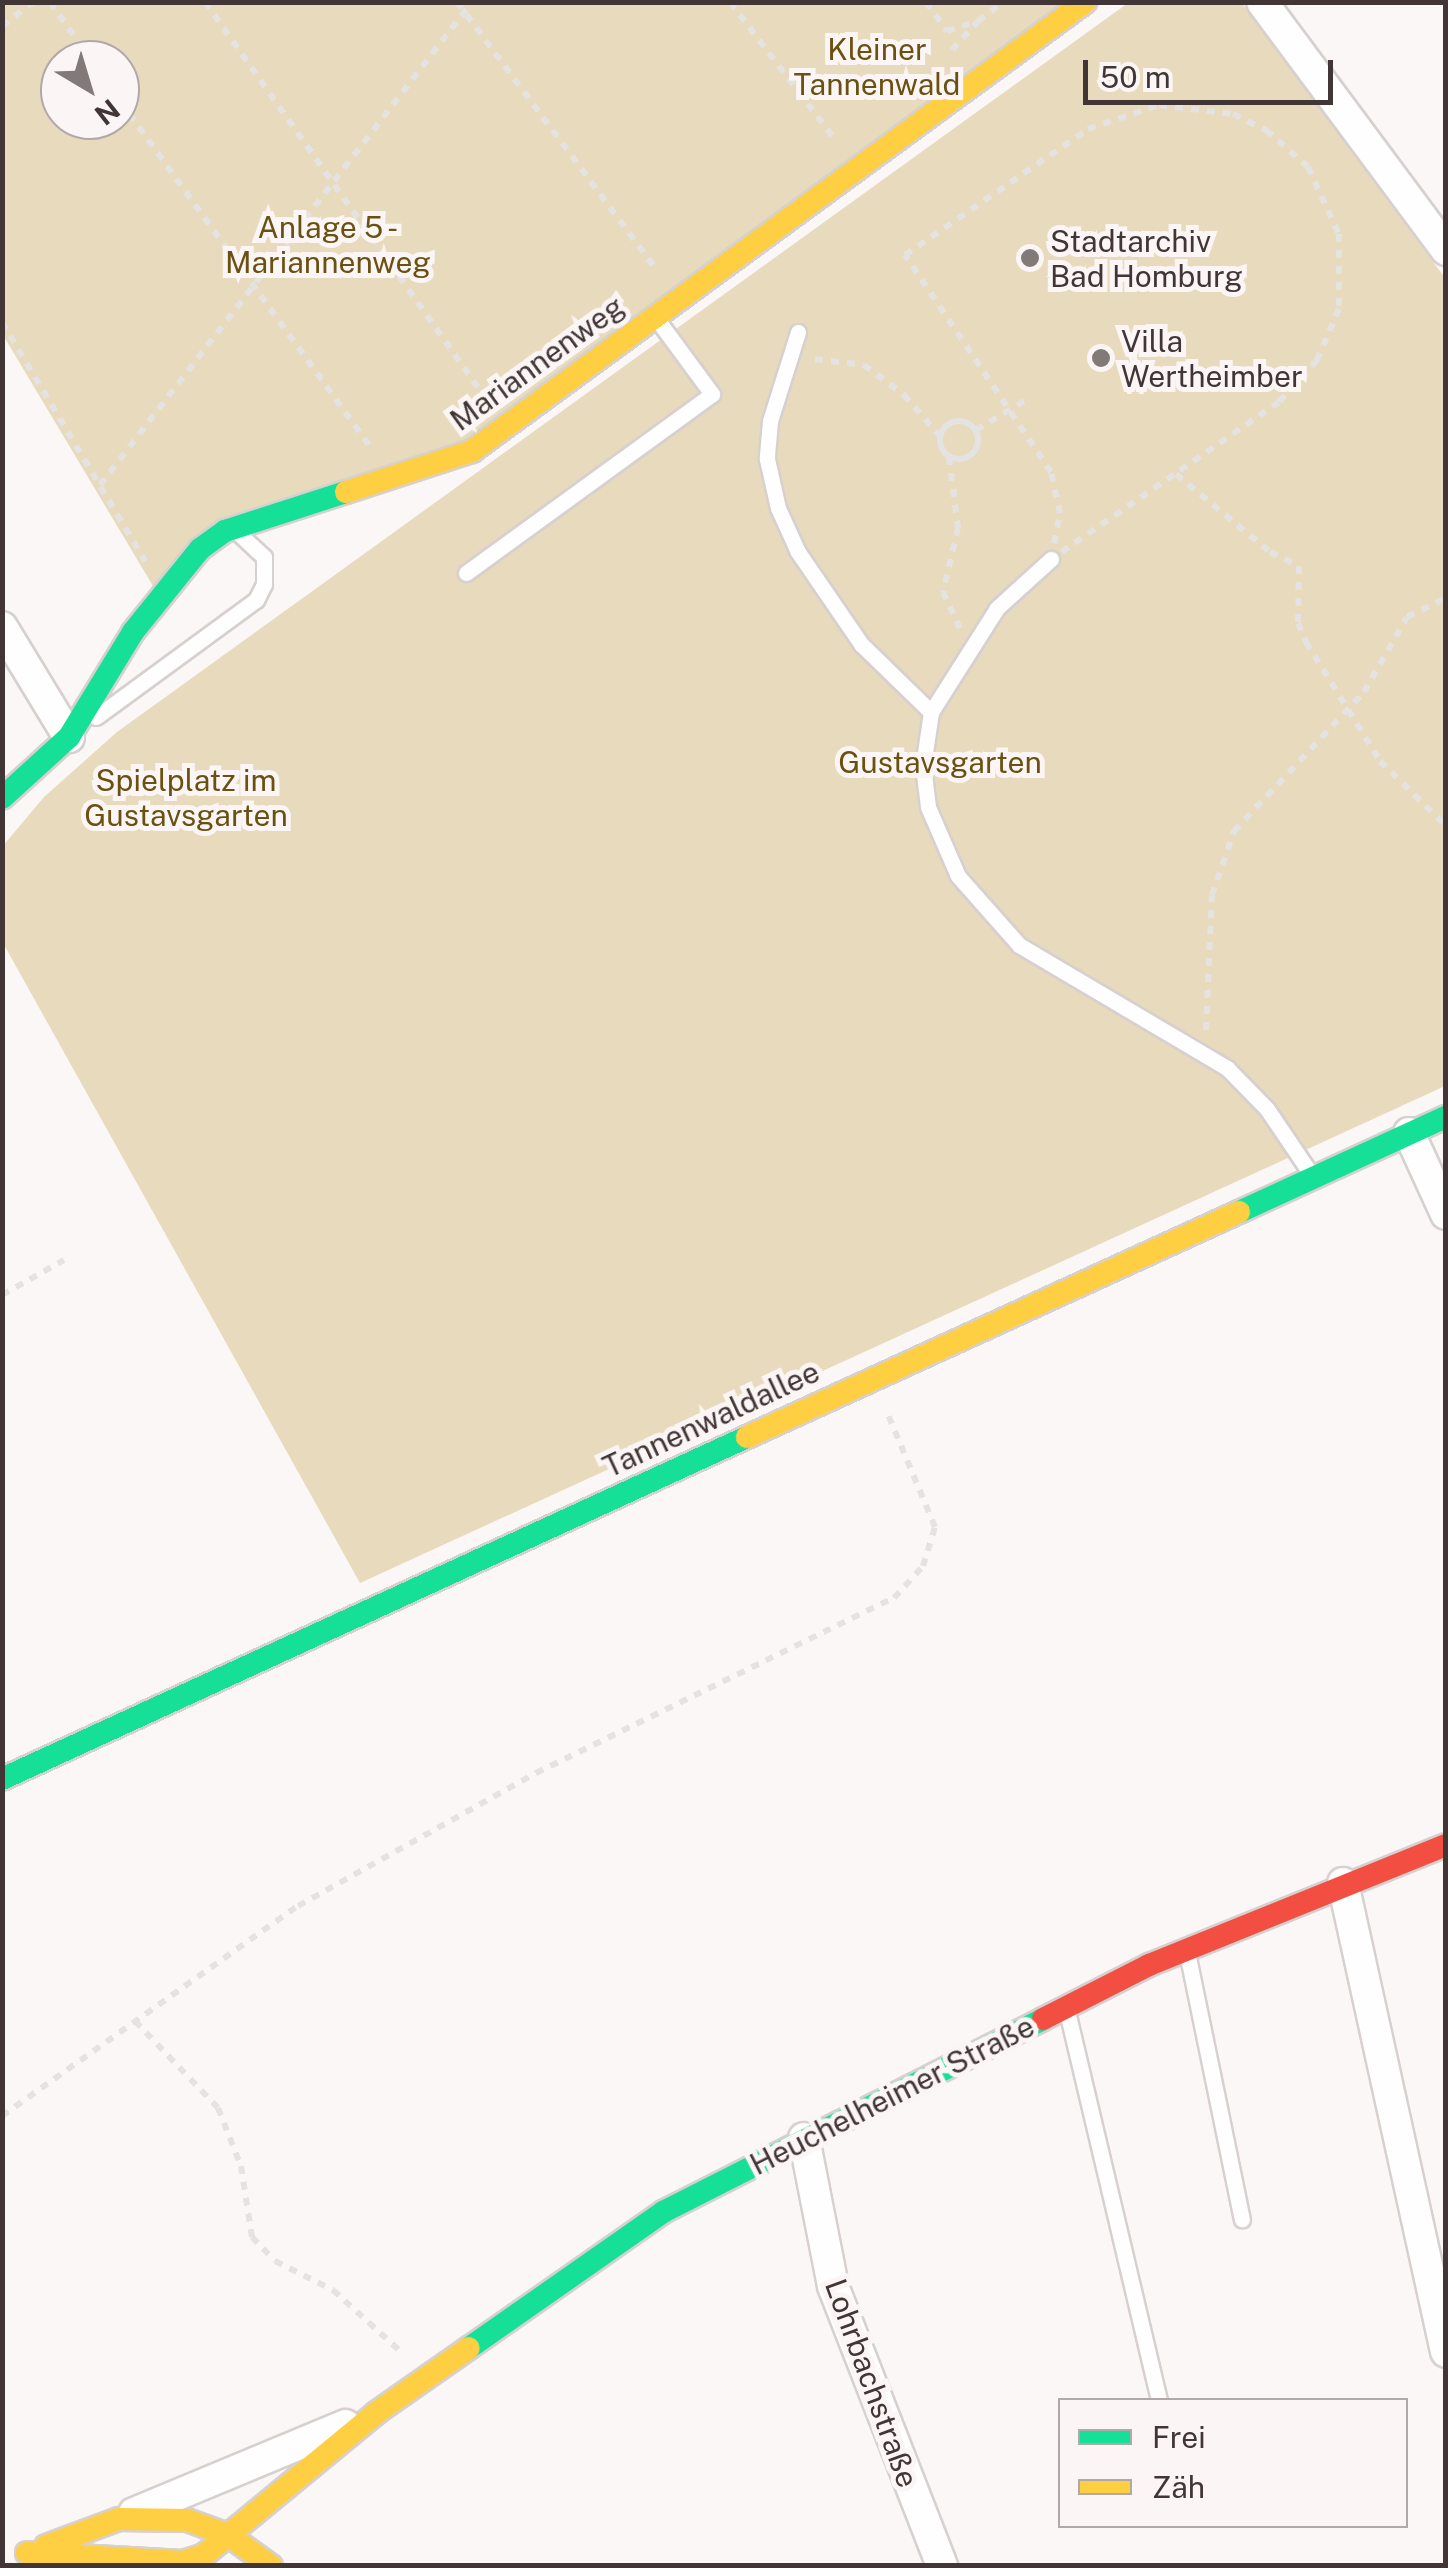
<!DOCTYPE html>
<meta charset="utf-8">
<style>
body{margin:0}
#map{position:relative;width:1448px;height:2568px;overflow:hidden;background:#faf7f6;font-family:"Public Sans",sans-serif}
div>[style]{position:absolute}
.green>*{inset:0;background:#e8dabd}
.path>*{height:6px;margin-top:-3px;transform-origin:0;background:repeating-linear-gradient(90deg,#e4e3e2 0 8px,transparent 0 16px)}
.path>.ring{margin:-3px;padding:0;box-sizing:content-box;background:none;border:6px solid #e4e3e2;border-radius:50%}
.roads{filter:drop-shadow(2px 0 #d6d0cf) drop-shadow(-2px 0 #d6d0cf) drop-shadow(0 2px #d6d0cf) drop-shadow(0 -2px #d6d0cf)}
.lane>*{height:15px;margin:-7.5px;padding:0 7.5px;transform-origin:7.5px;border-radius:7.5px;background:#fefefe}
.street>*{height:30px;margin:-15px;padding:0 15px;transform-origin:15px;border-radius:15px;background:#fefefe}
.fast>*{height:22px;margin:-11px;padding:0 11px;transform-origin:11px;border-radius:11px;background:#16e098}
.slow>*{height:22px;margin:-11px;padding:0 11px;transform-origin:11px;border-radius:11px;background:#ffcf43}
.jam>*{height:22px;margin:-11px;padding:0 11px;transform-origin:11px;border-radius:11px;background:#f24e42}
.dots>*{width:28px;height:28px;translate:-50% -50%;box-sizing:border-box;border:5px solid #fbf6f5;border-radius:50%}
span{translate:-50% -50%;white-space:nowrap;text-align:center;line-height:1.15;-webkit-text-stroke:10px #fbf6f5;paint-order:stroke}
.park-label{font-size:30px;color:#6b5111}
.poi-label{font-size:30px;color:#413635}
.left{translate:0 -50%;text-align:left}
.street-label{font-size:30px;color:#413635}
.frame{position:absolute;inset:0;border:5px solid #413635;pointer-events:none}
.legend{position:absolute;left:1058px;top:2398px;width:350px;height:130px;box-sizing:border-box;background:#fbf6f5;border:2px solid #b1a9a8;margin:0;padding:12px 18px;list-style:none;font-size:30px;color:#413635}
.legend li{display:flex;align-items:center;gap:20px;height:50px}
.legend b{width:50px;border:2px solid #b1a9a8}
.north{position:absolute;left:40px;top:40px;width:100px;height:100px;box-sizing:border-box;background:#fbf6f5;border:2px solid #b1a9a8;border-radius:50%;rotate:142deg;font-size:28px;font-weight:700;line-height:40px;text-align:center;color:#413635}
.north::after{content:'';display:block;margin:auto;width:35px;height:45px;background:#827a79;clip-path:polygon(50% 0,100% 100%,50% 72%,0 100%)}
.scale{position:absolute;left:1083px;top:60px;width:250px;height:45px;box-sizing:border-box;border:5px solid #413635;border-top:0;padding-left:12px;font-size:30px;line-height:35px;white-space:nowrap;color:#413635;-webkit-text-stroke:8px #fbf6f5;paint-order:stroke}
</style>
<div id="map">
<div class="green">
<div style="clip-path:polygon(evenodd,2px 3px,1066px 3px,472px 451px,225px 531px,159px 596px,3px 335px,2px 3px,60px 60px,120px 60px,120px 120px,60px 120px,60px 60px)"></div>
<div style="clip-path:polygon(1128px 3px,1242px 3px,1445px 278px,1445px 1086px,360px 1583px,3px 943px,2px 847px,44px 797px,117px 732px)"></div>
</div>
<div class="path">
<div style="left:50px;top:2px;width:71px;rotate:54.7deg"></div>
<div style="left:205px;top:2px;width:488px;rotate:54.7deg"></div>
<div style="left:457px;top:2px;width:334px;rotate:53.3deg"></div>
<div style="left:730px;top:2px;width:176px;rotate:52.6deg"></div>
<div style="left:926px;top:2px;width:36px;rotate:54deg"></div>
<div style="left:947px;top:31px;width:33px;rotate:-18deg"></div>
<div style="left:978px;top:21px;width:31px;rotate:-37deg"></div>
<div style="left:2px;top:26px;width:40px;rotate:-37deg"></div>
<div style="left:952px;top:50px;width:39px;rotate:-48deg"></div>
<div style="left:120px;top:101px;width:428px;rotate:54.1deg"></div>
<div style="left:1159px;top:105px;width:75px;rotate:6.9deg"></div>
<div style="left:1233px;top:114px;width:37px;rotate:26deg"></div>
<div style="left:1266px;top:130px;width:56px;rotate:41.4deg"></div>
<div style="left:1308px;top:167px;width:74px;rotate:65.2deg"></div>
<div style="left:1339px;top:234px;width:75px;rotate:90deg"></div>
<div style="left:1339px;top:309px;width:56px;rotate:113.3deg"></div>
<div style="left:1317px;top:360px;width:57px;rotate:132.1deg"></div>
<div style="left:1279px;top:402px;width:277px;rotate:145.4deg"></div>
<div style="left:1051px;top:559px;width:47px;rotate:-78.9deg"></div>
<div style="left:1060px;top:513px;width:42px;rotate:-102.4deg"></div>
<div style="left:1051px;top:472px;width:262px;rotate:-123.9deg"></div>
<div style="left:905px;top:255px;width:222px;rotate:-34.5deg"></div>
<div style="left:1088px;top:129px;width:75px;rotate:-18.7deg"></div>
<div style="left:2px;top:322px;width:279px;rotate:59.1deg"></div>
<div style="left:1122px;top:341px;width:32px;rotate:-32deg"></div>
<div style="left:815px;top:359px;width:49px;rotate:7deg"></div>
<div style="left:864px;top:365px;width:50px;rotate:36.9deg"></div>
<div style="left:904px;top:395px;width:53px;rotate:48.8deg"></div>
<div class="ring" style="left:940px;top:421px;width:32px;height:32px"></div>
<div style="left:976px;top:430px;width:62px;rotate:-31.1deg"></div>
<div style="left:949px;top:457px;width:72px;rotate:82.8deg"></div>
<div style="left:958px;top:528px;width:66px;rotate:103.2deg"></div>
<div style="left:943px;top:592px;width:40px;rotate:65deg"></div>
<div style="left:1176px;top:474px;width:122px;rotate:39.7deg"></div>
<div style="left:1270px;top:552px;width:32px;rotate:26deg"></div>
<div style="left:1299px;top:566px;width:57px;rotate:91deg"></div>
<div style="left:1298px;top:623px;width:21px;rotate:67deg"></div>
<div style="left:1306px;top:642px;width:140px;rotate:58.1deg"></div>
<div style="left:1380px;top:761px;width:93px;rotate:44.6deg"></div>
<div style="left:100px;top:485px;width:610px;rotate:-52.4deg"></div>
<div style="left:1206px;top:1030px;width:135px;rotate:-87.5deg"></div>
<div style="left:1212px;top:895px;width:68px;rotate:-71deg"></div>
<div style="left:1234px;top:831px;width:190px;rotate:-46.9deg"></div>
<div style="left:1364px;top:692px;width:86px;rotate:-60.2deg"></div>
<div style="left:1407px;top:617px;width:43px;rotate:-26deg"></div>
<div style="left:2px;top:1295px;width:71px;rotate:-29.4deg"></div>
<div style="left:135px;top:2021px;width:120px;rotate:46.3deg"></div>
<div style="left:218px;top:2108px;width:62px;rotate:68.4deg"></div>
<div style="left:241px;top:2166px;width:72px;rotate:81.2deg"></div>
<div style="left:252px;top:2237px;width:33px;rotate:46deg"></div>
<div style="left:275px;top:2261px;width:65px;rotate:26.6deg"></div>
<div style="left:333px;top:2290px;width:91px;rotate:42.3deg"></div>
<div style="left:2px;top:2116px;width:363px;rotate:-35.4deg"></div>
<div style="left:298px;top:1906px;width:273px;rotate:-29.2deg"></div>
<div style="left:536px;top:1773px;width:398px;rotate:-26.1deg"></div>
<div style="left:894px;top:1598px;width:43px;rotate:-47.8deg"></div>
<div style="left:923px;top:1566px;width:41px;rotate:-72.9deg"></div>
<div style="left:935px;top:1527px;width:125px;rotate:-112.7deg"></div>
</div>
<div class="roads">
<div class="lane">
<div style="left:798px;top:332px;width:93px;rotate:107.5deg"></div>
<div style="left:770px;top:421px;width:38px;rotate:95deg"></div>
<div style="left:767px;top:459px;width:50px;rotate:77.3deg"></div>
<div style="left:778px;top:508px;width:48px;rotate:65.6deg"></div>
<div style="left:798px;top:552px;width:112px;rotate:55.6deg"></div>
<div style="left:861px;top:644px;width:98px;rotate:44.2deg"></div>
<div style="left:931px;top:712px;width:55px;rotate:98.4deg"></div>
<div style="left:923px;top:766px;width:41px;rotate:83deg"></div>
<div style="left:928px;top:807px;width:75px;rotate:66.5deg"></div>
<div style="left:958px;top:876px;width:92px;rotate:48.5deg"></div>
<div style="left:1019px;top:945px;width:242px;rotate:30.6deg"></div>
<div style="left:1227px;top:1068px;width:57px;rotate:45.7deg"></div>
<div style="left:1267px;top:1109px;width:78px;rotate:55.9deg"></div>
<div style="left:466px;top:573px;width:304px;rotate:-36deg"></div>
<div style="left:712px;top:394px;width:94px;rotate:-126.4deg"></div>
<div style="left:931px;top:712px;width:123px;rotate:-57.6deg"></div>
<div style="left:997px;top:608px;width:73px;rotate:-42.2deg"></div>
<div style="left:96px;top:717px;width:198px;rotate:-36.2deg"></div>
<div style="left:256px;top:600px;width:18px;rotate:-63deg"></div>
<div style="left:264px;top:584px;width:27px;rotate:-90deg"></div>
<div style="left:264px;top:557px;width:33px;rotate:-137deg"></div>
<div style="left:1187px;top:1952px;width:273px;rotate:78.4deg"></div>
<div style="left:1067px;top:2011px;width:400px;rotate:76.7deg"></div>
</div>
<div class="street">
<div style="left:1262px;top:2px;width:309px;rotate:53.4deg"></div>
<div style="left:2px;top:627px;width:129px;rotate:58.7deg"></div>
<div style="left:1409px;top:1133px;width:89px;rotate:65.4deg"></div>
<div style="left:1343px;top:1883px;width:480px;rotate:77.6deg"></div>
<div style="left:804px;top:2138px;width:151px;rotate:78.9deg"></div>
<div style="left:833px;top:2286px;width:300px;rotate:68.7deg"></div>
<div style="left:134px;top:2513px;width:229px;rotate:-22.6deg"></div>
</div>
<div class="fast">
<div style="left:2px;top:798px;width:91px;rotate:-42.3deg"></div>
<div style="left:69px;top:737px;width:123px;rotate:-58.6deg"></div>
<div style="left:133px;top:632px;width:107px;rotate:-51.1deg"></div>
<div style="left:200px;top:549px;width:31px;rotate:-36deg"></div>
<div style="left:225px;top:531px;width:127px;rotate:-17.9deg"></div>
<div style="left:1239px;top:1212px;width:228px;rotate:-24.7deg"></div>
<div style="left:2px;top:1779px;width:820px;rotate:-24.66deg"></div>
<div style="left:469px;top:2348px;width:237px;rotate:-35deg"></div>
<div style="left:663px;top:2212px;width:426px;rotate:-26.9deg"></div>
</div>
<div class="slow">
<div style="left:346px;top:492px;width:133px;rotate:-18deg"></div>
<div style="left:472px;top:451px;width:760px;rotate:-36.22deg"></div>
<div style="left:747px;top:1437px;width:541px;rotate:-24.58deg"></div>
<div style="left:46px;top:2546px;width:78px;rotate:-20.3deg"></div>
<div style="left:119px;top:2519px;width:68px;rotate:0.8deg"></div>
<div style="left:187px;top:2520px;width:44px;rotate:20.1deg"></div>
<div style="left:228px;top:2535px;width:53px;rotate:35.8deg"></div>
<div style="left:27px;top:2553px;width:156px;rotate:3.3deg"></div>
<div style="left:183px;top:2562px;width:22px;rotate:-18deg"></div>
<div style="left:204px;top:2555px;width:223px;rotate:-39.5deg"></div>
<div style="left:376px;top:2413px;width:113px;rotate:-35deg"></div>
</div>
<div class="jam">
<div style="left:1043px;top:2019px;width:119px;rotate:-27deg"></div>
<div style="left:1149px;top:1965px;width:320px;rotate:-22deg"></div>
</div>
</div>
<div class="dots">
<div style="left:1030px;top:258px;background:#827a79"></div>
<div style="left:1101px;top:358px;background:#827a79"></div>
</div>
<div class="park-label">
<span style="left:877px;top:66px">Kleiner<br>Tannenwald</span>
<span style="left:328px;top:244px">Anlage 5 -<br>Mariannenweg</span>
<span style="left:940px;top:762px">Gustavsgarten</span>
<span style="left:186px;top:797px">Spielplatz im<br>Gustavsgarten</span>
</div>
<div class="poi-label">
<span class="left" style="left:1050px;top:258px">Stadtarchiv<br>Bad Homburg</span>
<span class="left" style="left:1121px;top:358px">Villa<br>Wertheimber</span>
</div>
<div class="street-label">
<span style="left:537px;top:363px;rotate:-36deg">Mariannenweg</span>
<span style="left:711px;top:1419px;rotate:-25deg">Tannenwaldallee</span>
<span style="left:892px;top:2095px;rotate:-27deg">Heuchelheimer Straße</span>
<span style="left:872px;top:2383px;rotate:70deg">Lohrbachstraße</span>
</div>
<div class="frame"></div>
<ul class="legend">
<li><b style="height:12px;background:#16e098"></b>Frei</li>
<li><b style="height:12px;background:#ffcf43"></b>Zäh</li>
</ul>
<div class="north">N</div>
<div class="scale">50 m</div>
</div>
